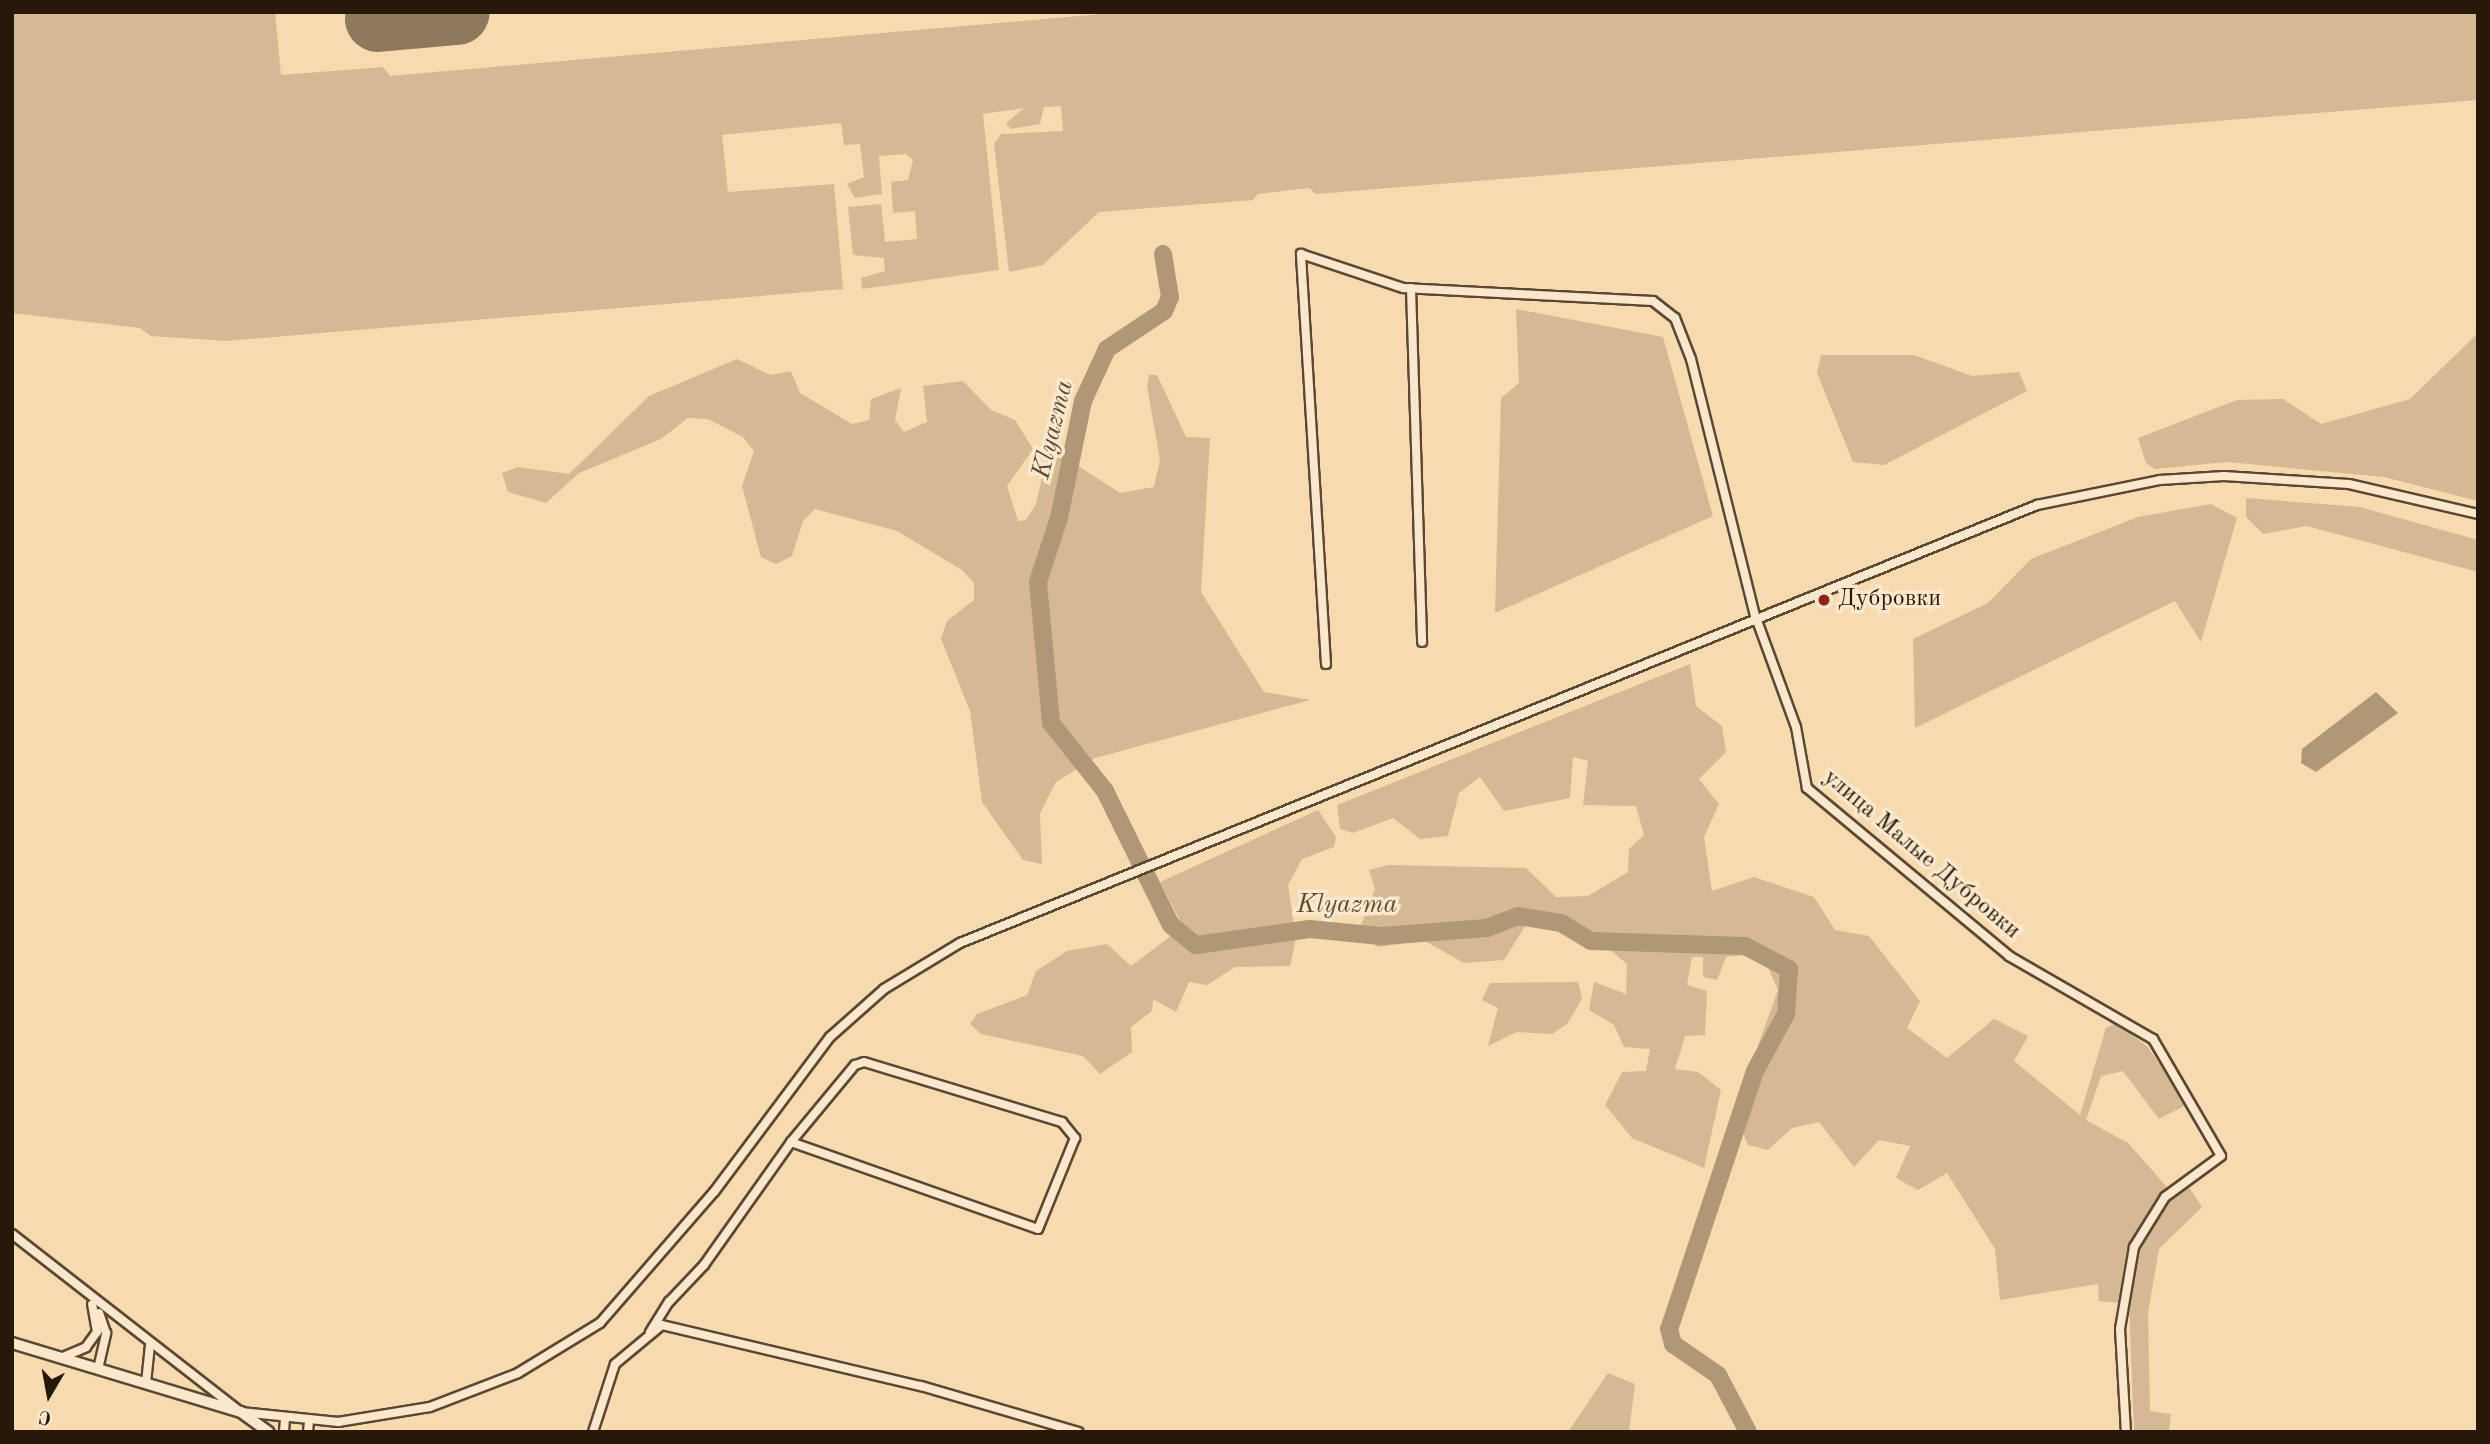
<!DOCTYPE html>
<meta charset="utf-8">
<style>
body{margin:0}
#map{position:relative;width:2490px;height:1444px;overflow:hidden;background:#f7dab0;font-family:"Old Standard TT",serif}
div>[style]{position:absolute}
.green>*{inset:0;background:#d4b994}
.water>*{inset:0;background:#b09877}
.river>*{height:18px;margin:-9px;padding:0 9px;transform-origin:9px;border-radius:9px;background:#b09877}
.runway>*{height:66px;margin:-33px;padding:0 33px;transform-origin:33px;border-radius:33px;background:#8f795c}
.roads{filter:drop-shadow(2px 0 #5b4833) drop-shadow(-2px 0 #5b4833) drop-shadow(0 2px #5b4833) drop-shadow(0 -2px #5b4833)}
.street>*{height:8px;margin:-4px;padding:0 4px;transform-origin:4px;border-radius:4px;background:#fae7cc}
.secondary>*{height:10px;margin:-5px;padding:0 5px;transform-origin:5px;border-radius:5px;background:#fae7cc}
.dots>*{width:19px;height:19px;translate:-50% -50%;box-sizing:border-box;border:4px solid #fae7cc;border-radius:50%}
span{translate:-50% -50%;white-space:nowrap;text-align:center;line-height:1.15;-webkit-text-stroke:7px #fae7cc;paint-order:stroke}
.poi-label{font-size:24px;color:#271809}
.left{translate:0 -50%;text-align:left}
.street-label{font-size:24px;color:#271809}
.water-label{font-size:26px;color:#5e4b35;font-style:italic}
.frame{position:absolute;inset:0;border:14px solid #271809;pointer-events:none}
.north{position:absolute;left:14px;top:1360px;width:70px;height:70px;-webkit-text-stroke:5px #fae7cc;paint-order:stroke;rotate:190deg;font-size:19px;font-weight:700;line-height:28px;text-align:center;color:#271809}
.north::after{content:'';display:block;margin:auto;width:24px;height:32px;background:#271809;clip-path:polygon(50% 0,100% 100%,50% 72%,0 100%)}
</style>
<div id="map">
<div class="green">
<div style="clip-path:polygon(12px 12px,275px 12px,281px 75px,383px 67px,390px 76px,1125px 12px,2478px 12px,2478px 100px,1316px 194px,1309px 188px,1258px 194px,1253px 200px,1099px 212px,1043px 265px,1009px 272px,994px 144px,1001px 134px,1063px 131px,1061px 106px,1044px 107px,1040px 124px,1011px 129px,1006px 123px,1024px 108px,983px 114px,999px 270px,862px 289px,861px 278px,885px 271px,884px 258px,853px 255px,848px 207px,881px 204px,885px 242px,917px 239px,915px 211px,893px 213px,891px 182px,908px 180px,913px 160px,906px 154px,879px 156px,882px 194px,855px 198px,847px 184px,864px 177px,860px 144px,844px 145px,841px 123px,722px 135px,728px 192px,834px 184px,843px 289px,227px 341px,151px 336px,140px 328px,12px 313px)"></div>
<div style="clip-path:polygon(1516px 309px,1663px 337px,1713px 516px,1495px 613px,1501px 398px,1519px 383px)"></div>
<div style="clip-path:polygon(2478px 333px,2478px 501px,2384px 477px,2227px 462px,2155px 469px,2146px 463px,2138px 438px,2237px 400px,2283px 399px,2321px 424px,2410px 399px)"></div>
<div style="clip-path:polygon(1821px 355px,1914px 355px,1972px 376px,2019px 372px,2027px 391px,1884px 465px,1853px 462px,1817px 373px)"></div>
<div style="clip-path:polygon(737px 359px,770px 375px,791px 371px,800px 393px,852px 424px,869px 420px,871px 399px,901px 388px,895px 420px,904px 432px,927px 422px,923px 386px,963px 381px,991px 410px,1015px 420px,1033px 449px,1007px 486px,1018px 521px,1026px 520px,1036px 504px,1049px 447px,1120px 493px,1154px 487px,1160px 460px,1147px 386px,1149px 375px,1157px 375px,1186px 437px,1210px 438px,1201px 592px,1264px 692px,1310px 700px,1095px 758px,1056px 782px,1048px 797px,1040px 814px,1042px 864px,1023px 860px,982px 802px,970px 711px,941px 639px,947px 621px,974px 600px,974px 583px,962px 570px,897px 531px,815px 509px,803px 521px,792px 556px,776px 564px,761px 557px,742px 486px,754px 451px,743px 437px,708px 419px,688px 418px,661px 439px,579px 473px,546px 503px,508px 492px,502px 473px,518px 467px,569px 474px,649px 396px)"></div>
<div style="clip-path:polygon(2246px 498px,2360px 507px,2478px 540px,2478px 572px,2307px 526px,2263px 534px,2246px 517px)"></div>
<div style="clip-path:polygon(2211px 504px,2237px 518px,2201px 642px,2175px 601px,1915px 728px,1913px 639px,1988px 603px,2031px 559px,2138px 517px)"></div>
<div style="clip-path:polygon(1690px 664px,1696px 706px,1722px 726px,1726px 752px,1699px 779px,1719px 804px,1704px 837px,1712px 891px,1754px 877px,1814px 897px,1835px 930px,1869px 936px,1920px 1001px,1907px 1028px,1947px 1058px,1994px 1019px,2028px 1036px,2014px 1061px,2080px 1115px,2106px 1028px,2116px 1023px,2148px 1047px,2186px 1105px,2159px 1119px,2123px 1071px,2101px 1076px,2086px 1120px,2128px 1143px,2167px 1187px,2189px 1187px,2202px 1207px,2159px 1249px,2148px 1313px,2150px 1411px,2171px 1414px,2169px 1432px,2134px 1432px,2129px 1304px,2099px 1301px,2098px 1284px,2000px 1300px,1995px 1249px,1947px 1173px,1918px 1190px,1896px 1178px,1910px 1146px,1879px 1140px,1854px 1167px,1819px 1122px,1792px 1128px,1768px 1150px,1748px 1145px,1734px 1112px,1778px 990px,1767px 965px,1744px 955px,1726px 957px,1717px 980px,1703px 977px,1703px 957px,1692px 957px,1687px 985px,1707px 991px,1705px 1035px,1685px 1036px,1675px 1069px,1698px 1072px,1721px 1090px,1704px 1168px,1632px 1138px,1605px 1105px,1622px 1072px,1646px 1071px,1650px 1049px,1624px 1047px,1614px 1025px,1589px 1010px,1594px 982px,1626px 994px,1627px 964px,1585px 929px,1527px 923px,1504px 960px,1464px 963px,1425px 941px,1377px 947px,1361px 925px,1375px 889px,1369px 870px,1388px 865px,1526px 868px,1556px 897px,1588px 896px,1628px 872px,1629px 849px,1644px 835px,1636px 806px,1583px 805px,1588px 761px,1573px 757px,1570px 798px,1504px 811px,1480px 777px,1459px 793px,1448px 836px,1420px 839px,1393px 818px,1353px 833px,1340px 829px,1337px 805px)"></div>
<div style="clip-path:polygon(1318px 810px,1336px 837px,1334px 847px,1302px 859px,1288px 885px,1296px 938px,1290px 966px,1235px 967px,1207px 985px,1189px 982px,1176px 1012px,1153px 999px,1152px 1011px,1131px 1027px,1132px 1052px,1100px 1074px,1083px 1056px,981px 1034px,970px 1024px,977px 1014px,1027px 995px,1036px 971px,1067px 951px,1107px 944px,1131px 966px,1176px 932px,1179px 918px,1160px 882px)"></div>
<div style="clip-path:polygon(1578px 982px,1582px 999px,1567px 1024px,1552px 1034px,1517px 1032px,1488px 1046px,1498px 1008px,1482px 1000px,1490px 983px)"></div>
<div style="clip-path:polygon(1608px 1373px,1635px 1384px,1629px 1432px,1568px 1432px)"></div>
</div>
<div class="water">
<div style="clip-path:polygon(2376px 692px,2398px 713px,2316px 772px,2301px 763px,2302px 749px)"></div>
</div>
<div class="river">
<div style="left:1163px;top:254px;width:44px;rotate:80.8deg"></div>
<div style="left:1170px;top:297px;width:15px;rotate:113deg"></div>
<div style="left:1164px;top:311px;width:69px;rotate:146.3deg"></div>
<div style="left:1107px;top:349px;width:57px;rotate:114.8deg"></div>
<div style="left:1083px;top:401px;width:119px;rotate:101.6deg"></div>
<div style="left:1059px;top:518px;width:67px;rotate:108.2deg"></div>
<div style="left:1038px;top:582px;width:142px;rotate:84.7deg"></div>
<div style="left:1051px;top:723px;width:87px;rotate:51.5deg"></div>
<div style="left:1105px;top:791px;width:149px;rotate:63.8deg"></div>
<div style="left:1171px;top:925px;width:32px;rotate:39deg"></div>
<div style="left:1196px;top:945px;width:115px;rotate:-8deg"></div>
<div style="left:1310px;top:929px;width:71px;rotate:5.6deg"></div>
<div style="left:1381px;top:936px;width:106px;rotate:-4.3deg"></div>
<div style="left:1487px;top:928px;width:33px;rotate:-21deg"></div>
<div style="left:1518px;top:916px;width:44px;rotate:9.2deg"></div>
<div style="left:1561px;top:923px;width:35px;rotate:31deg"></div>
<div style="left:1591px;top:941px;width:154px;rotate:1.9deg"></div>
<div style="left:1745px;top:946px;width:50px;rotate:27.6deg"></div>
<div style="left:1789px;top:969px;width:45px;rotate:93.8deg"></div>
<div style="left:1786px;top:1014px;width:65px;rotate:118.5deg"></div>
<div style="left:1755px;top:1071px;width:272px;rotate:108.4deg"></div>
<div style="left:1669px;top:1329px;width:16px;rotate:75deg"></div>
<div style="left:1673px;top:1344px;width:55px;rotate:34.6deg"></div>
<div style="left:1718px;top:1375px;width:64px;rotate:62.2deg"></div>
</div>
<div class="runway">
<div style="left:378px;top:19px;width:79px;rotate:-5.1deg"></div>
</div>
<div class="roads">
<div class="street">
<div style="left:1411px;top:288px;width:354px;rotate:88.2deg"></div>
<div style="left:1326px;top:664px;width:411px;rotate:-93.5deg"></div>
<div style="left:1301px;top:254px;width:108px;rotate:18.4deg"></div>
<div style="left:1403px;top:288px;width:250px;rotate:3deg"></div>
<div style="left:1653px;top:301px;width:28px;rotate:38deg"></div>
<div style="left:1675px;top:318px;width:44px;rotate:68.7deg"></div>
<div style="left:1691px;top:359px;width:264px;rotate:76deg"></div>
<div style="left:1755px;top:615px;width:119px;rotate:69.9deg"></div>
<div style="left:1796px;top:727px;width:62px;rotate:79.8deg"></div>
<div style="left:1807px;top:788px;width:263px;rotate:39.7deg"></div>
<div style="left:2009px;top:956px;width:166px;rotate:30deg"></div>
<div style="left:2153px;top:1039px;width:135px;rotate:59.8deg"></div>
<div style="left:2221px;top:1156px;width:69px;rotate:143.8deg"></div>
<div style="left:2165px;top:1197px;width:59px;rotate:121.8deg"></div>
<div style="left:2134px;top:1247px;width:83px;rotate:99.7deg"></div>
<div style="left:2120px;top:1329px;width:103px;rotate:86.7deg"></div>
<div style="left:12px;top:1234px;width:290px;rotate:37.9deg"></div>
<div style="left:241px;top:1412px;width:98px;rotate:5.9deg"></div>
<div style="left:338px;top:1422px;width:93px;rotate:-9.3deg"></div>
<div style="left:430px;top:1407px;width:94px;rotate:-21.1deg"></div>
<div style="left:518px;top:1373px;width:96px;rotate:-31.4deg"></div>
<div style="left:600px;top:1323px;width:174px;rotate:-49deg"></div>
<div style="left:714px;top:1192px;width:194px;rotate:-53.2deg"></div>
<div style="left:830px;top:1037px;width:72px;rotate:-41.6deg"></div>
<div style="left:884px;top:989px;width:89px;rotate:-31.2deg"></div>
<div style="left:960px;top:943px;width:1163px;rotate:-22.13deg"></div>
<div style="left:2037px;top:505px;width:126px;rotate:-11.5deg"></div>
<div style="left:2160px;top:480px;width:64px;rotate:-3.6deg"></div>
<div style="left:2224px;top:476px;width:125px;rotate:3.7deg"></div>
<div style="left:2349px;top:484px;width:132px;rotate:13.1deg"></div>
<div style="left:650px;top:1332px;width:36px;rotate:-58deg"></div>
<div style="left:669px;top:1302px;width:51px;rotate:-46.6deg"></div>
<div style="left:704px;top:1265px;width:151px;rotate:-54.7deg"></div>
<div style="left:791px;top:1142px;width:100px;rotate:-50.3deg"></div>
<div style="left:855px;top:1065px;width:9px;rotate:-18deg"></div>
<div style="left:864px;top:1062px;width:207px;rotate:16.9deg"></div>
<div style="left:1062px;top:1122px;width:21px;rotate:51deg"></div>
<div style="left:1075px;top:1138px;width:98px;rotate:112.1deg"></div>
<div style="left:1038px;top:1229px;width:262px;rotate:-160.6deg"></div>
<div style="left:63px;top:1357px;width:25px;rotate:-23deg"></div>
<div style="left:86px;top:1347px;width:19px;rotate:-54deg"></div>
<div style="left:97px;top:1332px;width:28px;rotate:-100deg"></div>
<div style="left:98px;top:1369px;width:37px;rotate:-77deg"></div>
<div style="left:106px;top:1333px;width:21px;rotate:-109deg"></div>
<div style="left:146px;top:1383px;width:37px;rotate:-84deg"></div>
<div style="left:284px;top:1432px;width:13px;rotate:-86deg"></div>
<div style="left:308px;top:1432px;width:12px;rotate:-85deg"></div>
<div style="left:593px;top:1432px;width:71px;rotate:-72.1deg"></div>
<div style="left:615px;top:1364px;width:61px;rotate:-39.7deg"></div>
<div style="left:662px;top:1325px;width:266px;rotate:13.3deg"></div>
<div style="left:921px;top:1386px;width:164px;rotate:16.3deg"></div>
</div>
<div class="secondary">
<div style="left:12px;top:1343px;width:239px;rotate:16.8deg"></div>
<div style="left:241px;top:1412px;width:34px;rotate:36deg"></div>
</div>
</div>
<div class="dots">
<div style="left:1824px;top:600px;background:#8f2418"></div>
</div>
<div class="poi-label">
<span class="left" style="left:1838px;top:600px">Дубровки</span>
</div>
<div class="street-label">
<span style="left:1921px;top:855px;rotate:40deg">улица Малые Дубровки</span>
</div>
<div class="water-label">
<span style="left:1054px;top:430px;rotate:-76deg">Klyazma</span>
<span style="left:1347px;top:906px">Klyazma</span>
</div>
<div class="frame"></div>
<div class="north">С</div>
</div>
